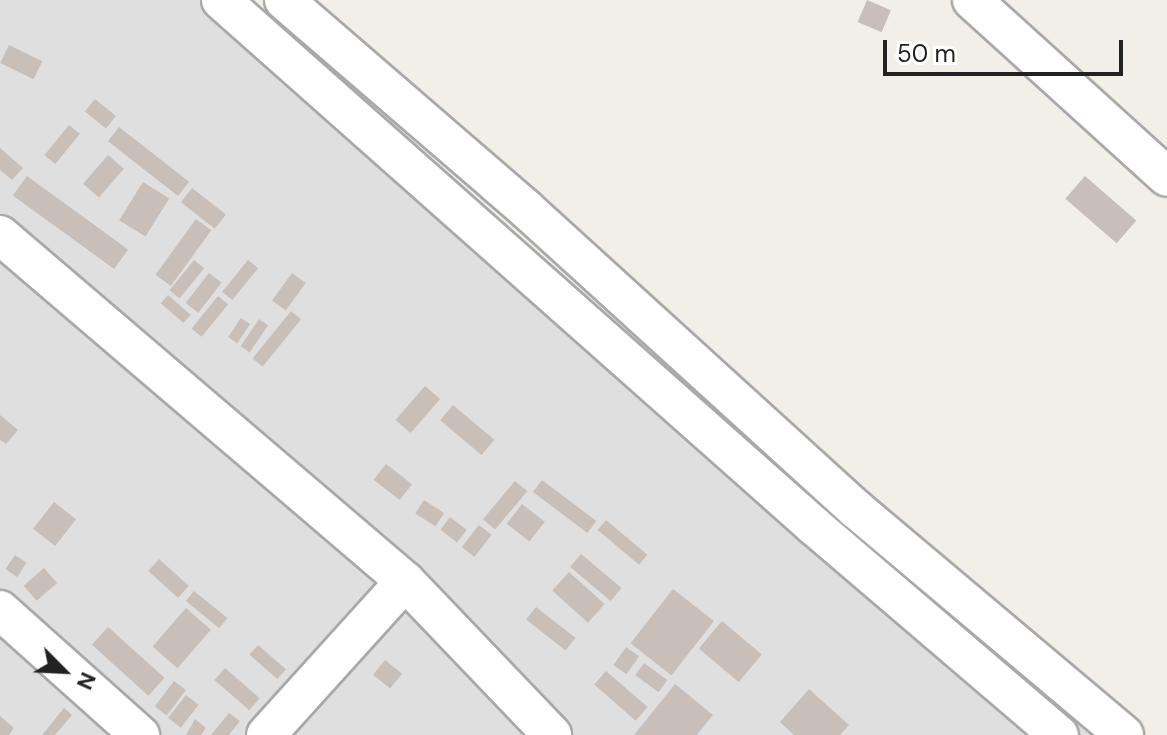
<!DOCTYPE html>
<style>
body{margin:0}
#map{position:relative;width:1167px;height:735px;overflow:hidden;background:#f2efe9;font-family:"DM Sans",sans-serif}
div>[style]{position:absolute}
.residential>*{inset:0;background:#e0dfdf}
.building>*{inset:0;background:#c7bfb8;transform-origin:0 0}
.roads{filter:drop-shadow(2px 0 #a9a9a9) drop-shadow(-2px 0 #a9a9a9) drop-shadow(0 2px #a9a9a9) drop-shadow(0 -2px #a9a9a9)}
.minor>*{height:38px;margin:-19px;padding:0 19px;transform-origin:19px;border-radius:19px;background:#fff}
span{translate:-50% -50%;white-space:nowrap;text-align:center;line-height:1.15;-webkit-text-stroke:6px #fff;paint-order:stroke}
.north{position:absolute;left:24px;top:631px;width:80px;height:80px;-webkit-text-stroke:6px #fff;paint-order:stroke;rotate:114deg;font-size:22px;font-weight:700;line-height:32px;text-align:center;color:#222}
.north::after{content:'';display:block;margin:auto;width:28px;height:36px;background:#222;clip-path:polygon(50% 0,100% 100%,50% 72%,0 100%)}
.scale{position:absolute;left:883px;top:40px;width:240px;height:36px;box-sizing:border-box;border:4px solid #222;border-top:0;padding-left:10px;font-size:24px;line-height:28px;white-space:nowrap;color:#222;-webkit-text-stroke:6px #fff;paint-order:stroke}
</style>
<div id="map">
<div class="residential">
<div style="clip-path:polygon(0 0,207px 0,806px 503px,1109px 735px,0 735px)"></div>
</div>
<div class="building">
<div style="left:867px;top:0;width:26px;height:24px;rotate:23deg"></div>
<div style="left:9px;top:45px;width:37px;height:20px;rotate:26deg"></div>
<div style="left:95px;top:99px;width:27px;height:16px;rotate:39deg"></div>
<div style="left:69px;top:125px;width:14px;height:39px;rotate:39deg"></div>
<div style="left:119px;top:127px;width:89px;height:18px;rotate:38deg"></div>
<div style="clip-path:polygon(0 148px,23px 168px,12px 180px,0 170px)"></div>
<div style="left:108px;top:155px;width:21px;height:38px;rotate:41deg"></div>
<div style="left:27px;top:176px;width:125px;height:24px;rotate:36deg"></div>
<div style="left:1085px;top:176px;width:68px;height:30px;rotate:41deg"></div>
<div style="left:143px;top:182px;width:31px;height:45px;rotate:32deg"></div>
<div style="left:192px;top:188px;width:43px;height:18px;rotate:38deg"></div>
<div style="left:196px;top:219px;width:19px;height:69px;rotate:36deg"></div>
<div style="left:194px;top:260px;width:13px;height:39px;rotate:39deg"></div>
<div style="left:248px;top:260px;width:13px;height:41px;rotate:39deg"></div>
<div style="left:209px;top:273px;width:16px;height:38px;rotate:38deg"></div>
<div style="left:292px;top:273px;width:17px;height:34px;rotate:36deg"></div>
<div style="left:168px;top:295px;width:30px;height:11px;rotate:41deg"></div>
<div style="left:218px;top:296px;width:13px;height:42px;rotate:39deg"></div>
<div style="left:291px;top:311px;width:13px;height:61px;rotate:39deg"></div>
<div style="left:241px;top:318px;width:11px;height:23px;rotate:34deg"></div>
<div style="left:259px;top:319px;width:11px;height:33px;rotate:34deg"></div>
<div style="left:425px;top:386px;width:20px;height:45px;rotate:41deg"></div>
<div style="left:453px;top:405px;width:54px;height:20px;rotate:40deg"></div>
<div style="clip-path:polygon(0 415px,18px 430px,6px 444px,0 440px)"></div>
<div style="left:386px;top:464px;width:33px;height:20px;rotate:38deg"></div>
<div style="left:542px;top:480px;width:68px;height:15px;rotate:37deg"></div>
<div style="left:515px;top:481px;width:16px;height:50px;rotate:40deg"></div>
<div style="left:424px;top:500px;width:24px;height:16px;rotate:33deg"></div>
<div style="left:54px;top:502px;width:28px;height:34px;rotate:38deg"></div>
<div style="left:522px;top:504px;width:29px;height:25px;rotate:38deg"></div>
<div style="left:450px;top:517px;width:21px;height:16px;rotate:37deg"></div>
<div style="left:606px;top:520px;width:54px;height:13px;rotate:40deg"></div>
<div style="left:479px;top:525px;width:16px;height:28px;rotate:38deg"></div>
<div style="left:581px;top:554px;width:53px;height:17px;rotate:40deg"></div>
<div style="left:15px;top:555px;width:14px;height:17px;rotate:34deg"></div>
<div style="left:159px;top:559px;width:40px;height:16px;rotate:42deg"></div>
<div style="left:44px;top:568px;width:20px;height:27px;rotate:49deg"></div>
<div style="left:569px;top:572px;width:48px;height:25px;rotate:42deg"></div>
<div style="left:673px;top:589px;width:52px;height:69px;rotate:38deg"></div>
<div style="left:194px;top:591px;width:43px;height:13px;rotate:39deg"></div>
<div style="left:536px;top:607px;width:50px;height:16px;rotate:38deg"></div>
<div style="left:186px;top:608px;width:33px;height:51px;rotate:41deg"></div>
<div style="left:722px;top:621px;width:52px;height:36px;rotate:40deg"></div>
<div style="left:108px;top:627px;width:76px;height:24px;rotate:42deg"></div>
<div style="left:258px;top:645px;width:37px;height:13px;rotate:41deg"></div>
<div style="left:626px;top:647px;width:16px;height:22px;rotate:35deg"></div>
<div style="left:385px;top:660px;width:22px;height:19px;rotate:39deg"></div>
<div style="left:644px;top:663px;width:29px;height:15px;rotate:36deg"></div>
<div style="left:225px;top:668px;width:46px;height:16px;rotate:41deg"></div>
<div style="left:606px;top:671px;width:55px;height:18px;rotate:41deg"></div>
<div style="left:174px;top:681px;width:15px;height:32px;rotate:37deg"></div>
<div style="clip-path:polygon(675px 684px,713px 715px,697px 735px,634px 735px)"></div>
<div style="clip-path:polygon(809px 689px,849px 725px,840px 735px,794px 735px,780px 722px)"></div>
<div style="left:186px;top:695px;width:16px;height:29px;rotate:38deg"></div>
<div style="clip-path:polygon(64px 708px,72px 715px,55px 735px,42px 735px)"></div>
<div style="clip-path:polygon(229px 713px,240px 721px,229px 735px,211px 735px)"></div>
<div style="clip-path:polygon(0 716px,14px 728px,9px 735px,0 735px)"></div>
<div style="clip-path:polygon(195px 719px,206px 728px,201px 735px,186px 735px)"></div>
</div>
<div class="roads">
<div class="minor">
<div style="left:221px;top:0;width:793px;rotate:41.57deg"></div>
<div style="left:814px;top:526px;width:322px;rotate:40.5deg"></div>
<div style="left:284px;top:0;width:320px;rotate:40.8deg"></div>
<div style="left:526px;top:209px;width:447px;rotate:42.3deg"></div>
<div style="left:857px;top:510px;width:349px;rotate:40.1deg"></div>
<div style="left:972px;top:0;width:263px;rotate:42.2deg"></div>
<div style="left:0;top:235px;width:533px;rotate:40.51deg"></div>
<div style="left:405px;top:581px;width:213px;rotate:46.3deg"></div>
<div style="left:0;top:610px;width:188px;rotate:41.8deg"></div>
<div style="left:266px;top:735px;width:207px;rotate:-47.9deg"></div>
</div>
</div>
<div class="north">N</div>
<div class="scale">50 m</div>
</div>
